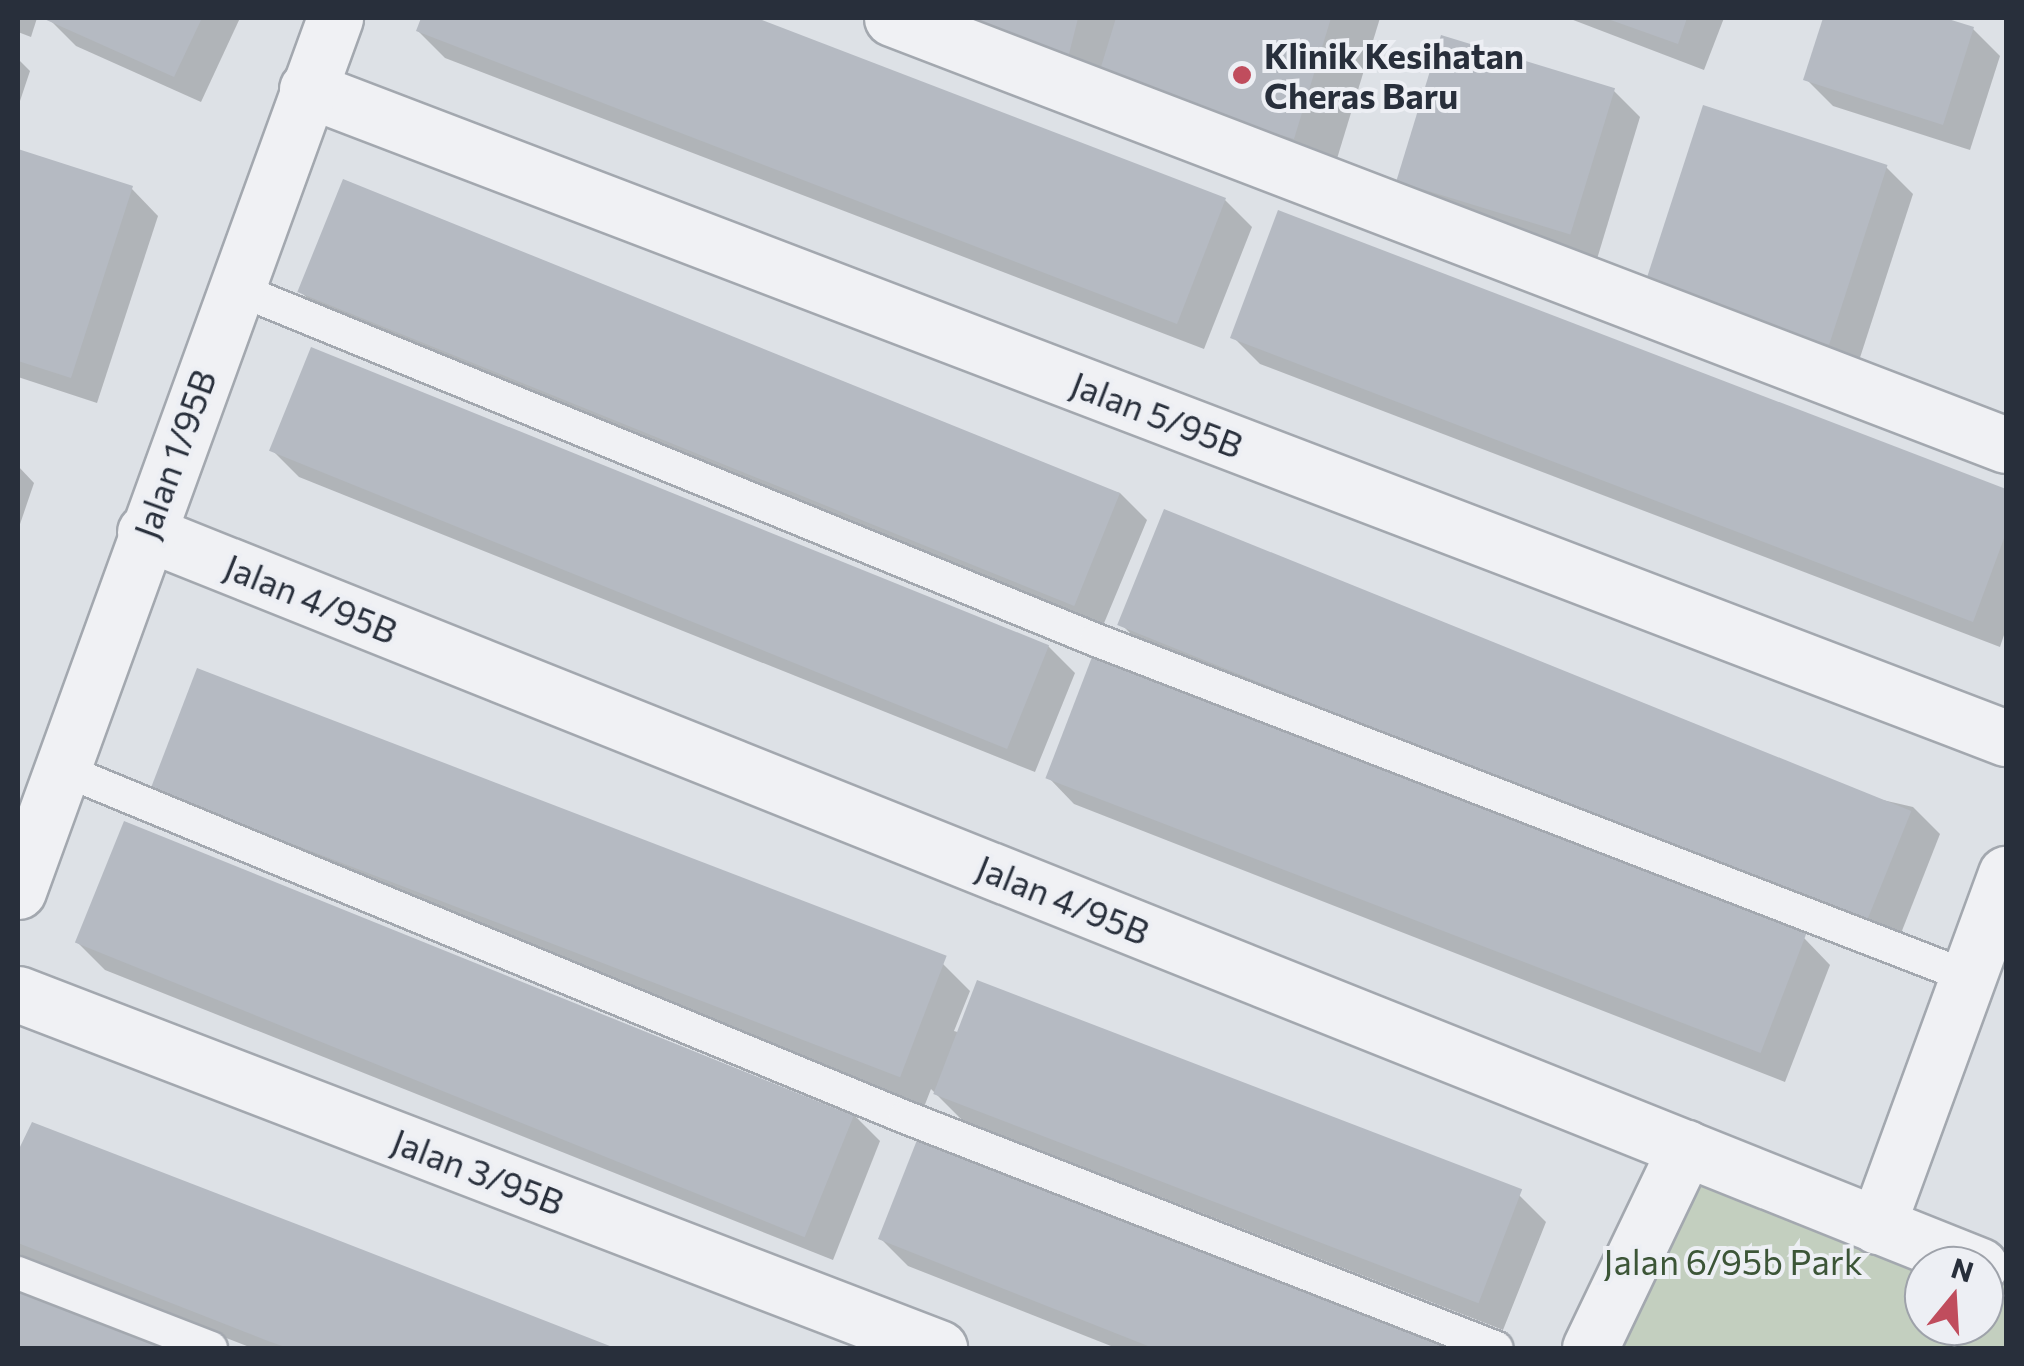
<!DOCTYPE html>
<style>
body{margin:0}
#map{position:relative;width:2024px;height:1366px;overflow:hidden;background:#dde1e6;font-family:Commissioner,sans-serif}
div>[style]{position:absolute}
.green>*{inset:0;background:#c3cfbf}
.shadow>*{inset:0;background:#0003}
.building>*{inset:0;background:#b5bac2;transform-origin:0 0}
.roads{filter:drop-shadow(2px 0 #a3a8af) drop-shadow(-2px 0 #a3a8af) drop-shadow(0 2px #a3a8af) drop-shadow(0 -2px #a3a8af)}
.lane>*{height:32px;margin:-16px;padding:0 16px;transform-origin:16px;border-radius:16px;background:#f0f1f4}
.street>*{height:55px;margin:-27.5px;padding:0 27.5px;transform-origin:27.5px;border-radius:27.5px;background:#f0f1f4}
.dots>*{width:28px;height:28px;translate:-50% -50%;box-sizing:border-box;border:5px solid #edeff4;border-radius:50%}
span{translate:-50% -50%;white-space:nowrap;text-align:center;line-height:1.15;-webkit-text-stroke:8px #edeff4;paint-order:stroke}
.poi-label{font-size:35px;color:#282f3b;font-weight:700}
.left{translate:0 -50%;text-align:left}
.street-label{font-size:35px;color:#282f3b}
.park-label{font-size:35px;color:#3c5537}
.frame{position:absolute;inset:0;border:20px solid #282f3b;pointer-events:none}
.north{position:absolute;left:1904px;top:1246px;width:100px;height:100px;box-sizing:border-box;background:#edeff4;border:2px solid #9ea2aa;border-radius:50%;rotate:18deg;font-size:28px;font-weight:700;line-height:40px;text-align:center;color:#282f3b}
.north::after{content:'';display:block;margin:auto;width:35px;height:45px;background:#c04d5d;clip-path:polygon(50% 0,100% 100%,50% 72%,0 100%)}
</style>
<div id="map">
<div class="green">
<div style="clip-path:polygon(1686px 1148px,1924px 1266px,1924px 1326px,1984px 1326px,1984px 1267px,2006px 1276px,2006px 1348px,1590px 1348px)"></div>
</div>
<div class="shadow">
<div style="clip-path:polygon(18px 18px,37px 18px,31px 37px,18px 32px)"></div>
<div style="clip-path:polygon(240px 18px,201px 102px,76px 46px,49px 19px)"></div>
<div style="clip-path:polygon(423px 18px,750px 18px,1225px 200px,1252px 227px,1204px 349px,445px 58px,418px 31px)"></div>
<div style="clip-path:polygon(886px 18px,1380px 18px,1332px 175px)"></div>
<div style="clip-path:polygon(1568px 18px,1724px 18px,1704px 70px)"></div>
<div style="clip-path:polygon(1826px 18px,1937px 18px,1973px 29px,2000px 56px,1970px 150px,1833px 106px,1806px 79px)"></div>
<div style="clip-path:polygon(18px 59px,30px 71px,18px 107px)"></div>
<div style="clip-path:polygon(1613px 90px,1640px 117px,1597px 259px,1426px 207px,1399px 180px)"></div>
<div style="clip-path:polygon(18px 151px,132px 189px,158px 216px,97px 403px,18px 377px)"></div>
<div style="clip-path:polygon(1886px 167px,1913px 194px,1856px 370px,1674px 311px)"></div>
<div style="clip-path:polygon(1279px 213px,2006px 491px,2006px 629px,2000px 647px,1260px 364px,1233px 337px)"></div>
<div style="clip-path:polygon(300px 291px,1120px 493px,1147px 520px,1102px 628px,327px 318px)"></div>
<div style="clip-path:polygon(272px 450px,1048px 646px,1075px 673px,1035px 772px,299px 477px)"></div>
<div style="clip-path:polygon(18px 466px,34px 483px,18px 530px)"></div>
<div style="clip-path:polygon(1121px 624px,1913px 807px,1940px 834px,1896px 946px,1148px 651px)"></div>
<div style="clip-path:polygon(1048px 777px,1804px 938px,1830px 965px,1785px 1082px,1074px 804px)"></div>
<div style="clip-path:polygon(153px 788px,943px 964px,970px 991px,954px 1031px,1519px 1195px,1546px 1222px,1503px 1330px,962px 1120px,931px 1089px,924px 1107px,180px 815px)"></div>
<div style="clip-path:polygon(78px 943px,853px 1114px,880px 1141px,833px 1260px,105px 970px)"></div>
<div style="clip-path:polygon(33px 1125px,607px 1348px,252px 1348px,18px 1257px,18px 1154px,21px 1155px)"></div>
<div style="clip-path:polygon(881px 1239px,1445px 1347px,1446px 1348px,1116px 1348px,908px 1266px)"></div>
<div style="clip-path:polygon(18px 1293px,162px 1348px,18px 1348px)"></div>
</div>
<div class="building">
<div style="clip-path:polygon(42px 18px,202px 18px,174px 77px)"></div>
<div style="clip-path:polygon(421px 18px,757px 18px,1226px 198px,1177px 324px,416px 31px)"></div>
<div style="clip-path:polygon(910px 18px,1078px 18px,1068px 58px)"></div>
<div style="clip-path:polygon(1116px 18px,1331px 18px,1294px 139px,1097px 80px)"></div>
<div style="clip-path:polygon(1605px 18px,1687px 18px,1678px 44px)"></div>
<div style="clip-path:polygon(1823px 18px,1945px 18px,1974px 27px,1943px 125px,1803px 80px)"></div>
<div style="left:1441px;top:35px;width:182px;height:153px;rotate:17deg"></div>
<div style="left:1703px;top:105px;width:194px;height:189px;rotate:18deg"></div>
<div style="clip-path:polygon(18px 149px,133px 186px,71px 378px,18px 361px)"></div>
<div style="left:343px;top:179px;width:838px;height:122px;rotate:22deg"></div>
<div style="clip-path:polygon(1278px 210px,2006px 489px,2006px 533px,1973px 622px,1230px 338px)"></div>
<div style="left:311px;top:347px;width:796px;height:112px;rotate:22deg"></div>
<div style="left:1164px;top:509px;width:806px;height:125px;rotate:22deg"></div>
<div style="left:1092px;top:657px;width:766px;height:130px;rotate:21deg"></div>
<div style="left:197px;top:668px;width:803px;height:130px;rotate:21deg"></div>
<div style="left:124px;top:821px;width:787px;height:131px;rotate:22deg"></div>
<div style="left:977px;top:980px;width:584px;height:122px;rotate:21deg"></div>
<div style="clip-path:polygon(32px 1122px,312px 1230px,615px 1348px,288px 1348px,268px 1341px,18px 1243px,18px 1151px)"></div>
<div style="clip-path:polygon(919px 1135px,1446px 1345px,1445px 1348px,1153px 1348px,878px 1239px)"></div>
<div style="clip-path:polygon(18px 1291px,22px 1293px,170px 1348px,18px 1348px)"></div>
</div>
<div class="roads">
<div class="lane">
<div style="left:235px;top:288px;width:930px;rotate:22.24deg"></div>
<div style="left:1096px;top:640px;width:936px;rotate:21.11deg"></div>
<div style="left:59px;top:768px;width:915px;rotate:22.42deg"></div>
<div style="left:905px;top:1117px;width:635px;rotate:21.32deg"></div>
<div style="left:18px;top:1273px;width:207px;rotate:21.2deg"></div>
</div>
<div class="street">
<div style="left:892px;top:18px;width:1193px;rotate:20.97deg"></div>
<div style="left:307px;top:89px;width:1819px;rotate:20.91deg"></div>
<div style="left:145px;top:532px;width:1976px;rotate:21.8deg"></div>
<div style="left:18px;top:891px;width:929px;rotate:-70.04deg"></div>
<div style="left:18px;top:994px;width:987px;rotate:21.03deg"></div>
<div style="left:1877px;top:1226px;width:375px;rotate:-69.9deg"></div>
<div style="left:1590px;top:1348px;width:222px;rotate:-64.4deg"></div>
</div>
</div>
<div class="dots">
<div style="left:1242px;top:75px;background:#c04d5d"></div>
</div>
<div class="poi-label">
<span class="left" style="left:1264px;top:75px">Klinik Kesihatan<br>Cheras Baru</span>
</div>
<div class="street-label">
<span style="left:1157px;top:414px;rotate:21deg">Jalan 5/95B</span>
<span style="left:174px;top:454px;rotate:-70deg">Jalan 1/95B</span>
<span style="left:311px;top:598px;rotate:22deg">Jalan 4/95B</span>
<span style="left:1063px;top:899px;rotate:22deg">Jalan 4/95B</span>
<span style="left:478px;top:1171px;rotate:21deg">Jalan 3/95B</span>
</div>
<div class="park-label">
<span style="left:1733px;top:1261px">Jalan 6/95b Park</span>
</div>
<div class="frame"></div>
<div class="north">N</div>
</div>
